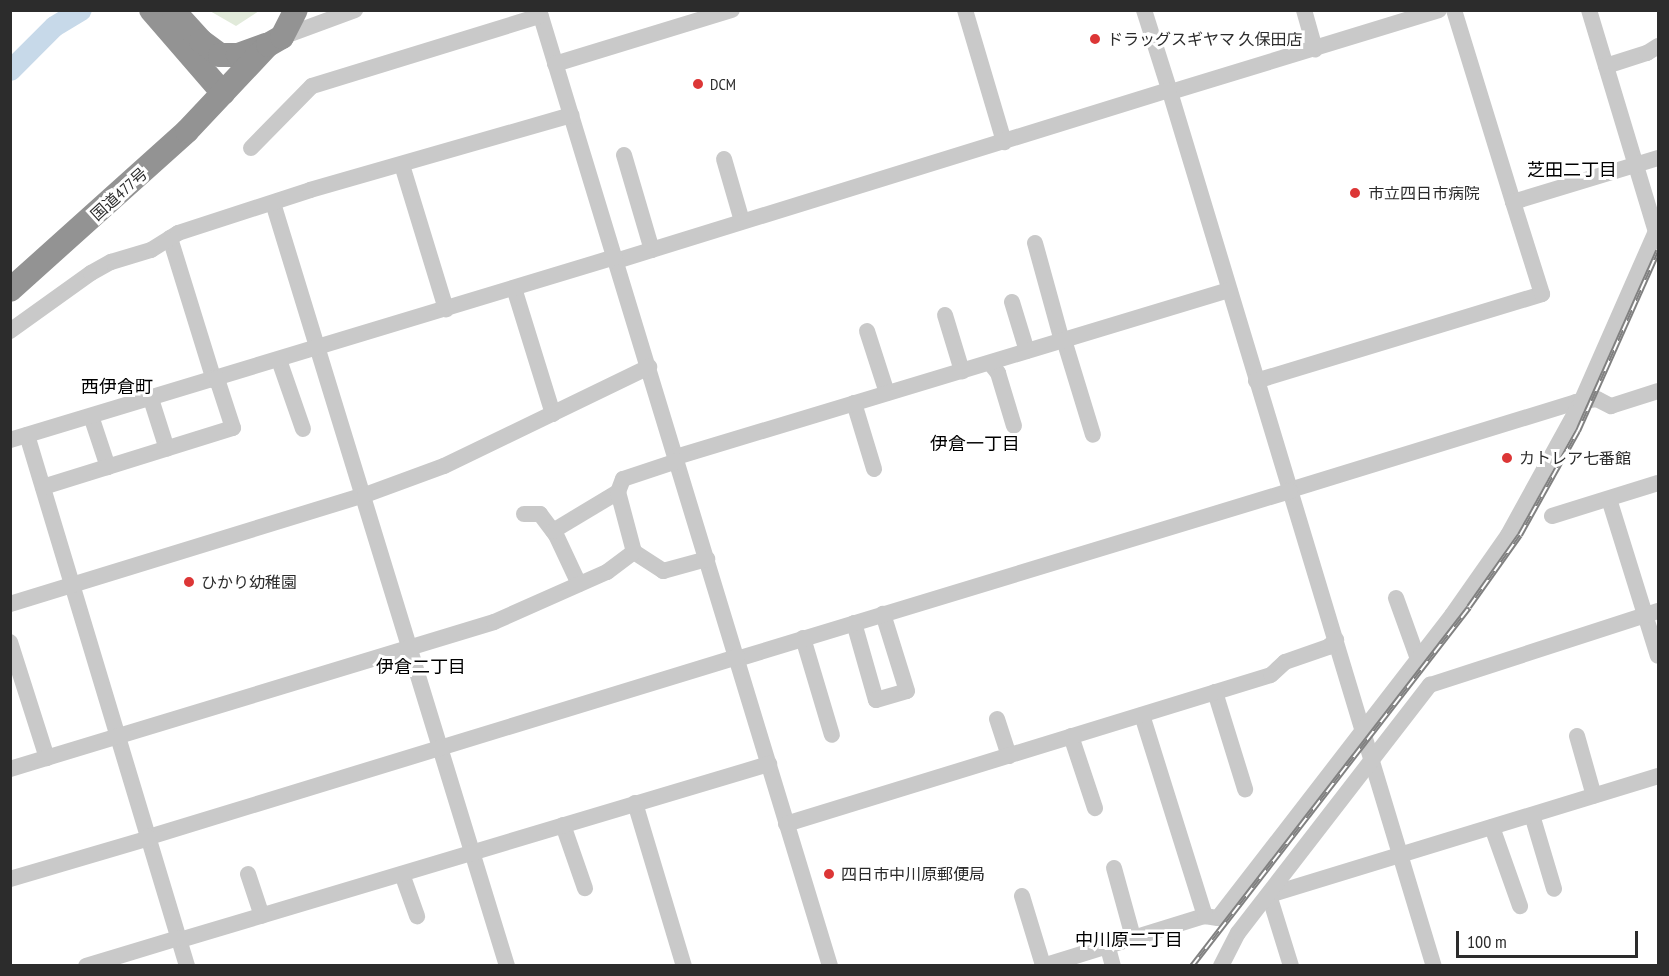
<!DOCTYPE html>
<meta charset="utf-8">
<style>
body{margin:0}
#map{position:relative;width:1669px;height:976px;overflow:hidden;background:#fff;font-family:"PT Sans Narrow","Noto Sans JP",sans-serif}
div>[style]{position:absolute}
.green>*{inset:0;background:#e1eada}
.river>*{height:21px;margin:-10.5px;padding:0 10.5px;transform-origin:10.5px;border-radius:10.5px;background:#c7d9e9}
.minor>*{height:16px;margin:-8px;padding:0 8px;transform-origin:8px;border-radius:8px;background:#c9c9c9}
.highway>*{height:24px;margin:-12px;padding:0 12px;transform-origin:12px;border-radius:12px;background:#939393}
.rail>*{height:6px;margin-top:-3px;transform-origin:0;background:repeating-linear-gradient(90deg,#fff 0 11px,#818181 0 22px);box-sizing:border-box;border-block:2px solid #818181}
.dots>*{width:16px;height:16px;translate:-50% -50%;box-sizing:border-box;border:3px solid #fff;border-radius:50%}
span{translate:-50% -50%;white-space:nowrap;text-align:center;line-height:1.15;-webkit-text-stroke:6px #fff;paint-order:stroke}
.poi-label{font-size:16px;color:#2c2c2c}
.left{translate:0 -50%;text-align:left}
.street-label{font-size:16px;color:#2c2c2c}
.neighbourhood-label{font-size:18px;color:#000}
.frame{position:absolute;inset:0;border:12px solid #2c2c2c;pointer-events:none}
.scale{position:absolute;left:1456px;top:931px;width:182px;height:27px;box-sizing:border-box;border:3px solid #2c2c2c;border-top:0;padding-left:8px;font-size:18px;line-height:21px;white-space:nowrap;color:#2c2c2c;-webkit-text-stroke:4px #fff;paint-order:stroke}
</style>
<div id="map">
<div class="green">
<div style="clip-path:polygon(210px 11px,259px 11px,236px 26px)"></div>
</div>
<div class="river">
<div style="left:10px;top:70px;width:62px;rotate:-45deg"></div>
<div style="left:54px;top:26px;width:31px;rotate:-31deg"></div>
</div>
<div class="minor">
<div style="left:539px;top:10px;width:999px;rotate:73.07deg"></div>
<div style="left:965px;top:10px;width:138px;rotate:73.5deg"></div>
<div style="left:1144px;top:10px;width:86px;rotate:72.4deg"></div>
<div style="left:1304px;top:10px;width:41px;rotate:74.2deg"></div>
<div style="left:1439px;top:10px;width:281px;rotate:163deg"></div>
<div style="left:1170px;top:92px;width:416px;rotate:73.2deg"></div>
<div style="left:1290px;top:490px;width:299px;rotate:-17.1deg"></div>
<div style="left:1576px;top:402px;width:21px;rotate:-8deg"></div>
<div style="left:1597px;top:399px;width:16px;rotate:27deg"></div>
<div style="left:1611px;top:406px;width:49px;rotate:-17.7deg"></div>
<div style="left:1454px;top:10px;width:201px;rotate:72.9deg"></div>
<div style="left:1589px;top:10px;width:238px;rotate:73.2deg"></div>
<div style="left:282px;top:37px;width:78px;rotate:-20.3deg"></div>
<div style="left:555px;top:64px;width:185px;rotate:-17deg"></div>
<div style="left:1606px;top:66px;width:43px;rotate:-17.6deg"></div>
<div style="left:1647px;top:53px;width:13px;rotate:-32deg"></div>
<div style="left:251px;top:148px;width:87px;rotate:-45.5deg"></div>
<div style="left:312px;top:86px;width:239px;rotate:-17.1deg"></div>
<div style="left:624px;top:155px;width:99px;rotate:73.6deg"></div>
<div style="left:724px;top:159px;width:65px;rotate:73.8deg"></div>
<div style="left:402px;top:165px;width:151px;rotate:73deg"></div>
<div style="left:273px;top:203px;width:798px;rotate:72.95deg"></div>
<div style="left:170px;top:238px;width:149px;rotate:72.8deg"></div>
<div style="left:1035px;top:243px;width:102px;rotate:74.6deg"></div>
<div style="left:616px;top:261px;width:579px;rotate:-17.18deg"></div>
<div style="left:514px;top:288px;width:132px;rotate:72.8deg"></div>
<div style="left:1012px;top:302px;width:51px;rotate:73deg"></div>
<div style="left:945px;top:315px;width:59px;rotate:73.1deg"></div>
<div style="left:10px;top:331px;width:100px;rotate:-35.6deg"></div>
<div style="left:91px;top:273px;width:23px;rotate:-29deg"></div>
<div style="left:111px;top:262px;width:42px;rotate:-16.7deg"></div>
<div style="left:151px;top:250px;width:32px;rotate:-32deg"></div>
<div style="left:178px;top:233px;width:139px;rotate:-18deg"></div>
<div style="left:310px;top:190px;width:272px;rotate:-16deg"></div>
<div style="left:867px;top:331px;width:65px;rotate:72.1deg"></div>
<div style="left:1064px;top:340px;width:99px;rotate:73deg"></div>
<div style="left:279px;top:360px;width:73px;rotate:70.8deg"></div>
<div style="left:990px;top:363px;width:13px;rotate:51deg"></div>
<div style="left:998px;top:373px;width:55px;rotate:73.2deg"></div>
<div style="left:1256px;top:381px;width:299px;rotate:-16.9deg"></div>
<div style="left:1542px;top:294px;width:96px;rotate:-107.5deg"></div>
<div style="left:1513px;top:202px;width:152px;rotate:-16.9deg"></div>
<div style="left:151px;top:399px;width:52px;rotate:72.3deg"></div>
<div style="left:854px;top:403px;width:69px;rotate:73.1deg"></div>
<div style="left:91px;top:416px;width:54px;rotate:71.6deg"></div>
<div style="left:27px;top:435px;width:555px;rotate:73.23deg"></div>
<div style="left:10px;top:440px;width:632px;rotate:-16.83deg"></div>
<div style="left:676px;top:457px;width:578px;rotate:-16.8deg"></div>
<div style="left:43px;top:487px;width:199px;rotate:-17.3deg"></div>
<div style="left:233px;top:428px;width:52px;rotate:-108.1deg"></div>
<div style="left:1290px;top:490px;width:497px;rotate:73.2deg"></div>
<div style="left:1609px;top:499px;width:164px;rotate:72.7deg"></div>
<div style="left:524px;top:514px;width:16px"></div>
<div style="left:540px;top:514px;width:26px;rotate:53deg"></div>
<div style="left:556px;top:535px;width:54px;rotate:64.9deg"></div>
<div style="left:1552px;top:516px;width:111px;rotate:-17.3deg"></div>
<div style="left:553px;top:531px;width:76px;rotate:-31deg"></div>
<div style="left:634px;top:552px;width:35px;rotate:33deg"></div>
<div style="left:663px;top:571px;width:46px;rotate:-15.3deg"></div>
<div style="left:1396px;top:598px;width:65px;rotate:70.2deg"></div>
<div style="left:10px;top:604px;width:371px;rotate:-17.1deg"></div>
<div style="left:365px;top:495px;width:84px;rotate:-20.2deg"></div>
<div style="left:444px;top:466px;width:228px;rotate:-25.8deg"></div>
<div style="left:854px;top:623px;width:80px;rotate:74.1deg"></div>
<div style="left:876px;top:700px;width:32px;rotate:-16deg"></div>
<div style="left:907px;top:691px;width:81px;rotate:-107.3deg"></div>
<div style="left:803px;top:638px;width:101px;rotate:73.4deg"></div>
<div style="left:10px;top:642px;width:122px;rotate:72.3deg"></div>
<div style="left:737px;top:659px;width:578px;rotate:-16.9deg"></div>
<div style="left:1215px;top:692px;width:102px;rotate:72.8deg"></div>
<div style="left:1142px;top:715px;width:211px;rotate:72.6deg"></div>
<div style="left:997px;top:719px;width:39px;rotate:72deg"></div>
<div style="left:1071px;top:736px;width:76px;rotate:71.6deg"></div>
<div style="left:1577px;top:736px;width:62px;rotate:74.2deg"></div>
<div style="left:10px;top:769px;width:506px;rotate:-16.89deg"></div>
<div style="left:494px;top:622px;width:124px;rotate:-23.9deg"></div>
<div style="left:607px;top:572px;width:34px;rotate:-37deg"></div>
<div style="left:634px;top:552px;width:62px;rotate:-104.9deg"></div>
<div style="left:618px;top:492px;width:14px;rotate:-69deg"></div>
<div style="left:623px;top:479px;width:57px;rotate:-18.4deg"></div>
<div style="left:635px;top:803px;width:170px;rotate:73.3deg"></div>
<div style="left:1532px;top:815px;width:77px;rotate:73.4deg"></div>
<div style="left:786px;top:824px;width:507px;rotate:-17.08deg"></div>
<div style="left:1271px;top:675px;width:19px;rotate:-43deg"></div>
<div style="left:1285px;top:662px;width:46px;rotate:-19.2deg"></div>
<div style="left:1328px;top:647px;width:11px;rotate:-41deg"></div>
<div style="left:563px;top:825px;width:67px;rotate:70.8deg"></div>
<div style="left:1492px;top:827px;width:84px;rotate:70.5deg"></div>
<div style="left:149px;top:837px;width:615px;rotate:-17.02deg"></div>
<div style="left:1114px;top:868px;width:72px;rotate:74.6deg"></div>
<div style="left:248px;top:874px;width:44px;rotate:71.6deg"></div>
<div style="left:402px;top:874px;width:45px;rotate:70.3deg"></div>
<div style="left:10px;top:879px;width:145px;rotate:-16.4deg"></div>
<div style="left:1269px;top:895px;width:407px;rotate:-17deg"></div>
<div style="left:1269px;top:895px;width:74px;rotate:72.8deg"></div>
<div style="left:1022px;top:896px;width:72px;rotate:73.1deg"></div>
<div style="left:180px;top:940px;width:615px;rotate:-16.64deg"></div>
<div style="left:1107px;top:944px;width:23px;rotate:75deg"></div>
<div style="left:86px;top:966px;width:97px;rotate:-16.8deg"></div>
<div style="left:1043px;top:966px;width:170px;rotate:-17.2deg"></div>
<div style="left:1205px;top:916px;width:13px;rotate:9deg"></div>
<div style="left:1218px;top:918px;width:383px;rotate:-52.3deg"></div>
<div style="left:1452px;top:615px;width:98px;rotate:-55deg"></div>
<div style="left:1508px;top:535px;width:152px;rotate:-61.2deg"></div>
<div style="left:1581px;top:402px;width:191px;rotate:-66.3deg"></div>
<div style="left:1221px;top:966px;width:37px;rotate:-63deg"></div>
<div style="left:1238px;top:933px;width:314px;rotate:-52.3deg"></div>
<div style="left:1430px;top:685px;width:240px;rotate:-18deg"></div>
</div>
<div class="highway">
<div style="left:151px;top:10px;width:110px;rotate:49.1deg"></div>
<div style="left:173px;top:10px;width:42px;rotate:47.9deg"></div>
<div style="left:201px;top:41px;width:24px;rotate:36deg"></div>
<div style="left:220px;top:55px;width:18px"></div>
<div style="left:238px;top:55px;width:30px;rotate:-20deg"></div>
<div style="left:10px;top:290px;width:238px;rotate:-41.9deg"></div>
<div style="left:187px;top:131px;width:118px;rotate:-46.7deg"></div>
<div style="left:268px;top:45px;width:16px;rotate:-30deg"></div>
<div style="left:282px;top:37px;width:30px;rotate:-63deg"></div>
</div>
<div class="rail">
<div style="left:1192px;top:966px;width:453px;rotate:-52.3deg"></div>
<div style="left:1469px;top:607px;width:88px;rotate:-54.7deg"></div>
<div style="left:1520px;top:535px;width:119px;rotate:-60.9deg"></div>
<div style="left:1578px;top:431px;width:197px;rotate:-66deg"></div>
</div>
<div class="dots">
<div style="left:1095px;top:39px;background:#dc3636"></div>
<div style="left:698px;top:84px;background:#dc3636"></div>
<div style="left:1355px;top:193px;background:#dc3636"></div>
<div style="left:1507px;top:458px;background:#dc3636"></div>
<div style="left:189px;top:582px;background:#dc3636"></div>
<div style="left:829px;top:874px;background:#dc3636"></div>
</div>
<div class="poi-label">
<span class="left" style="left:1107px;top:39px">ドラッグスギヤマ 久保田店</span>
<span class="left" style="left:710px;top:84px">DCM</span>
<span class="left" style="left:1368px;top:193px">市立四日市病院</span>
<span class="left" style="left:1519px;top:458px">カトレア七番館</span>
<span class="left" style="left:201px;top:582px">ひかり幼稚園</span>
<span class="left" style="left:841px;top:874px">四日市中川原郵便局</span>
</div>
<div class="street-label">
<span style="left:119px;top:194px;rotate:-42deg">国道477号</span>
</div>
<div class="neighbourhood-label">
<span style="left:1572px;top:170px">芝田二丁目</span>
<span style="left:117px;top:387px">西伊倉町</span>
<span style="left:975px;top:444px">伊倉一丁目</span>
<span style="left:421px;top:667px">伊倉二丁目</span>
<span style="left:1129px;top:940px">中川原二丁目</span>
</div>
<div class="frame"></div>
<div class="scale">100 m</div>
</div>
